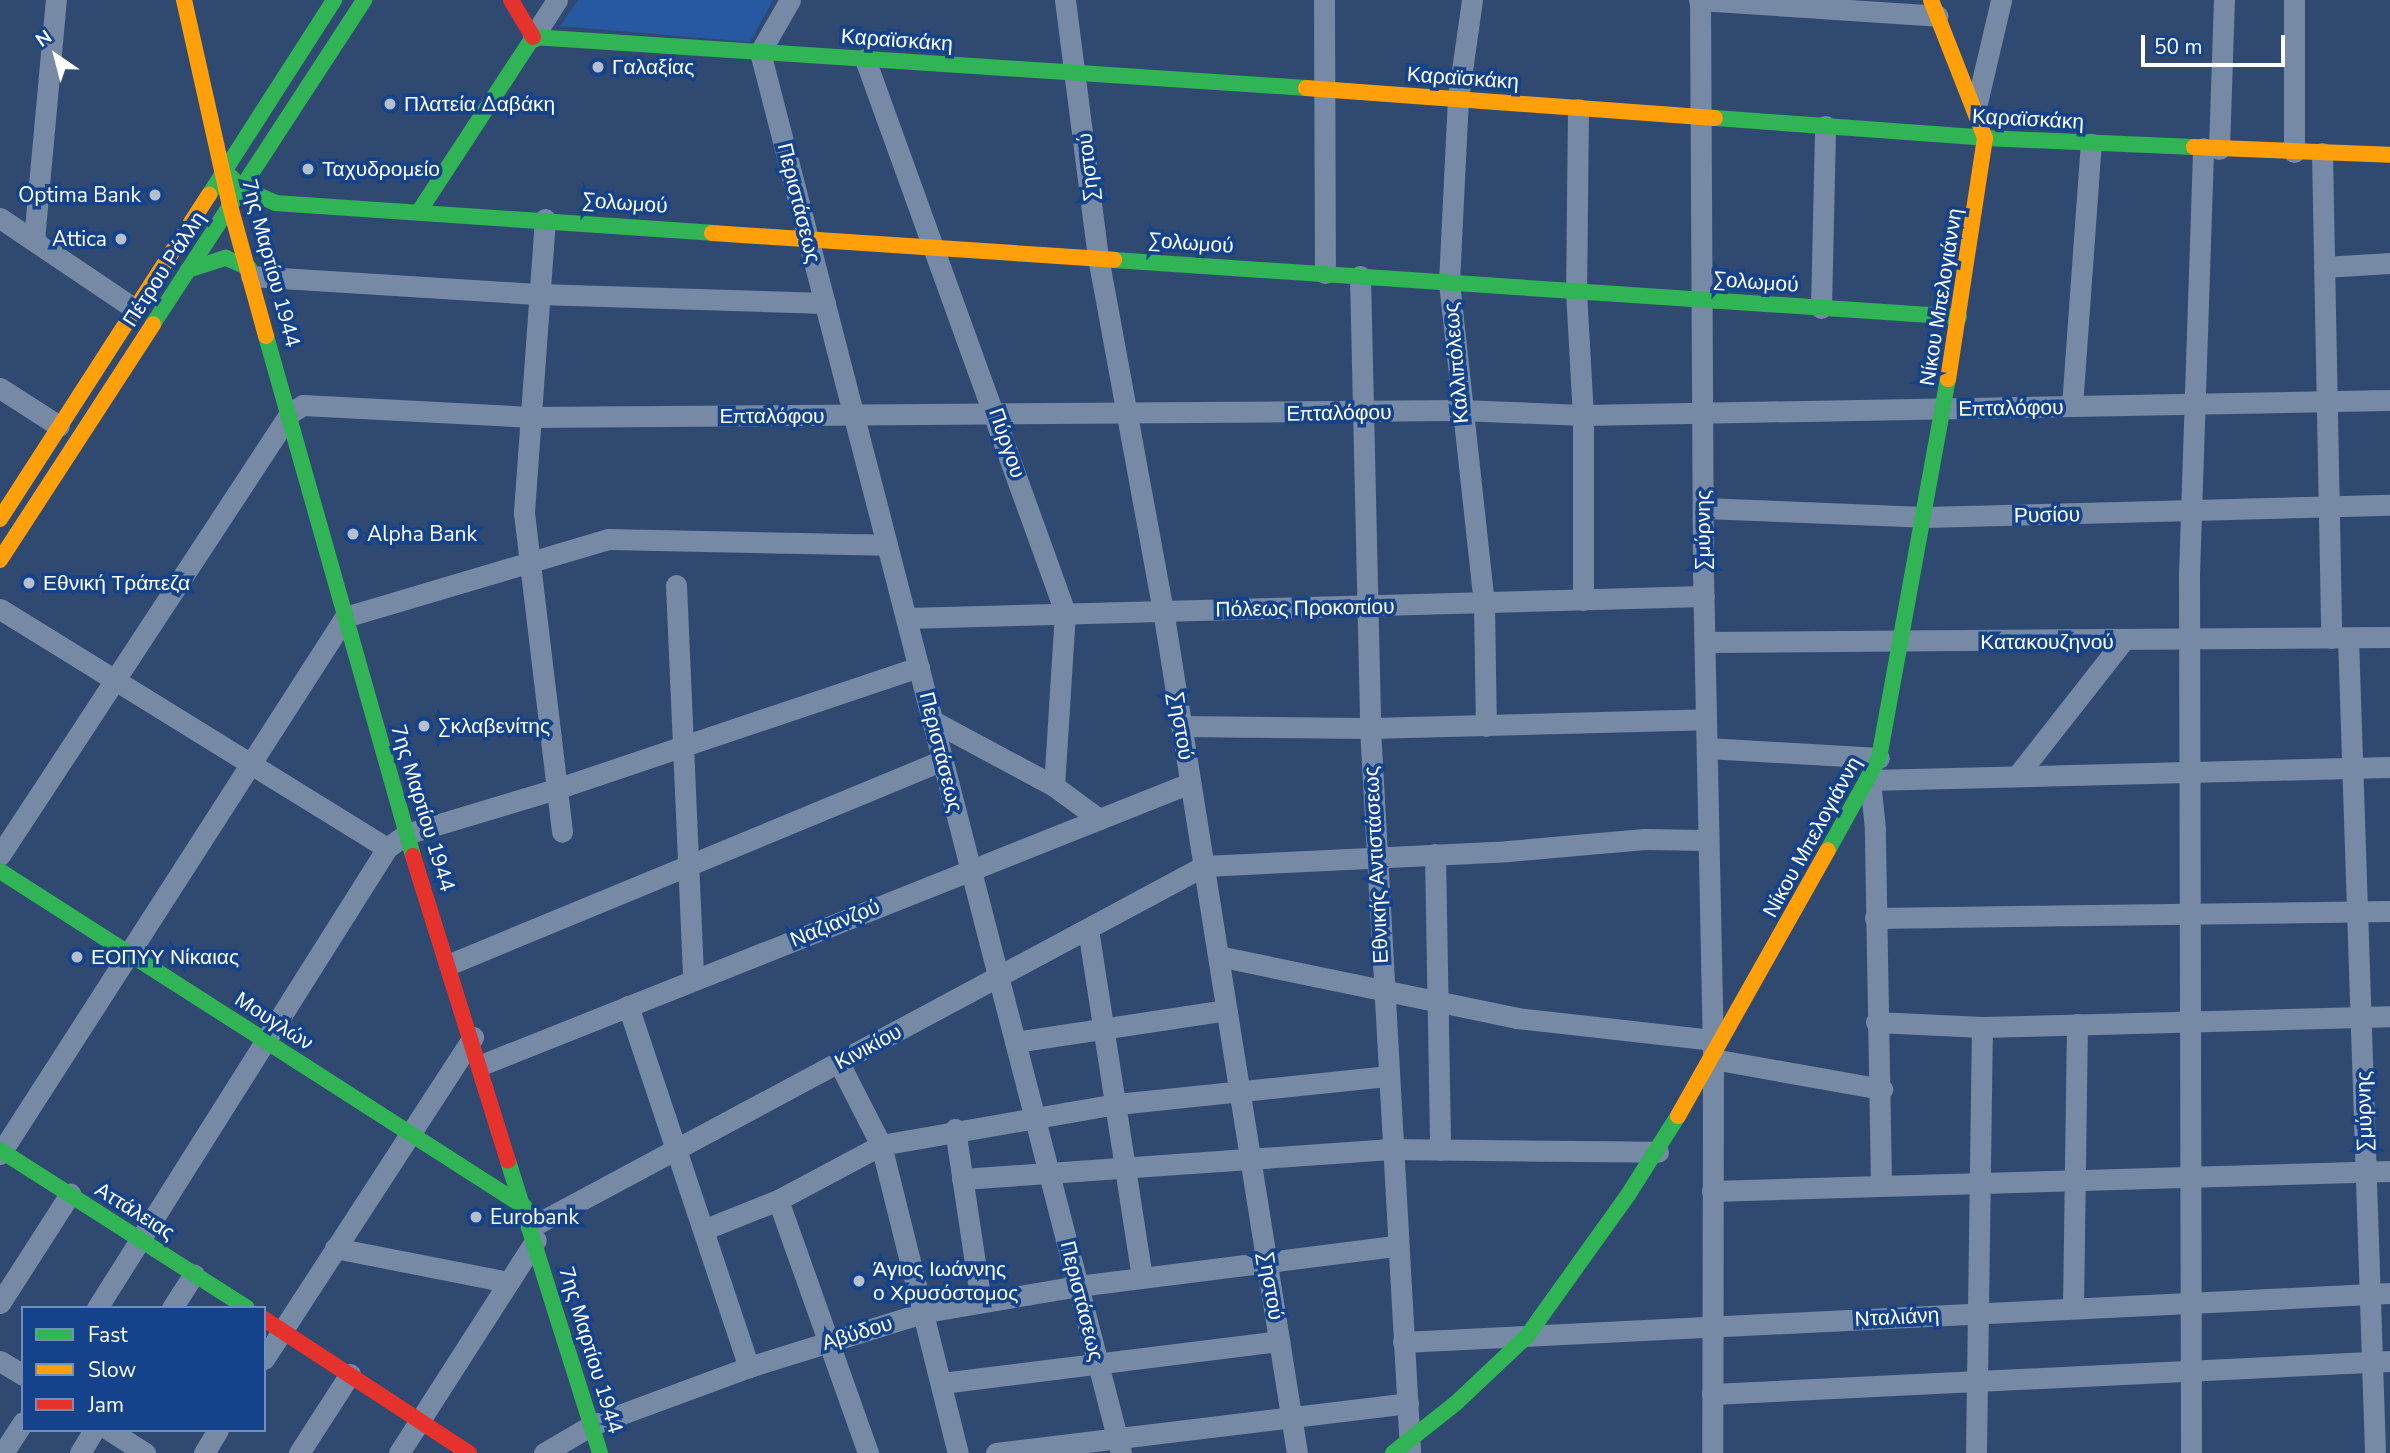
<!DOCTYPE html>
<meta charset="utf-8">
<style>
body{margin:0}
#map{position:relative;width:2390px;height:1453px;overflow:hidden;background:#2f4971;font-family:"Nunito Sans",sans-serif}
div>[style]{position:absolute}
.green>*{inset:0;background:#2759a3}
.street>*{height:21px;margin:-10.5px;padding:0 10.5px;transform-origin:10.5px;border-radius:10.5px;background:#768aa5}
.fast>*{height:16px;margin:-8px;padding:0 8px;transform-origin:8px;border-radius:8px;background:#30b455}
.slow>*{height:16px;margin:-8px;padding:0 8px;transform-origin:8px;border-radius:8px;background:#ff9f0a}
.jam>*{height:16px;margin:-8px;padding:0 8px;transform-origin:8px;border-radius:8px;background:#e5322d}
.dots>*{width:19px;height:19px;translate:-50% -50%;box-sizing:border-box;border:4px solid #14438c;border-radius:50%}
span{translate:-50% -50%;white-space:nowrap;text-align:center;line-height:1.15;-webkit-text-stroke:7px #14438c;paint-order:stroke}
.street-label{font-size:21px;color:#fff}
.poi-label{font-size:21px;color:#fff}
.left{translate:0 -50%;text-align:left}
.right{translate:-100% -50%;text-align:right}
.legend{position:absolute;left:21px;top:1306px;width:245px;height:126px;box-sizing:border-box;background:#14438c;border:2px solid #728eba;margin:0;padding:9px 12px;list-style:none;font-size:21px;color:#fff}
.legend li{display:flex;align-items:center;gap:14px;height:35px}
.legend b{width:35px;border:2px solid #728eba}
.north{position:absolute;left:21px;top:21px;width:70px;height:70px;-webkit-text-stroke:5px #14438c;paint-order:stroke;rotate:325deg;font-size:19px;font-weight:700;line-height:28px;text-align:center;color:#fff}
.north::after{content:'';display:block;margin:auto;width:24px;height:32px;background:#fff;clip-path:polygon(50% 0,100% 100%,50% 72%,0 100%)}
.scale{position:absolute;left:2141px;top:35px;width:144px;height:32px;box-sizing:border-box;border:4px solid #fff;border-top:0;padding-left:9px;font-size:21px;line-height:24px;white-space:nowrap;color:#fff;-webkit-text-stroke:5px #14438c;paint-order:stroke}
</style>
<div id="map">
<div class="green">
<div style="clip-path:polygon(578px 0,773px 0,750px 42px,560px 26px)"></div>
</div>
<div class="street">
<div style="left:790px;top:0;width:60px;rotate:120deg"></div>
<div style="left:760px;top:52px;width:1447px;rotate:75.55deg"></div>
<div style="left:1065px;top:0;width:259px;rotate:82.7deg"></div>
<div style="left:1098px;top:257px;width:359px;rotate:79.6deg"></div>
<div style="left:1163px;top:610px;width:854px;rotate:80.97deg"></div>
<div style="left:1324px;top:0;width:273px;rotate:89.8deg"></div>
<div style="left:1472px;top:0;width:99px;rotate:98.1deg"></div>
<div style="left:1458px;top:98px;width:184px;rotate:92.8deg"></div>
<div style="left:1449px;top:282px;width:324px;rotate:83.8deg"></div>
<div style="left:1484px;top:604px;width:122px;rotate:89.1deg"></div>
<div style="left:1699px;top:0;width:239px;rotate:3.8deg"></div>
<div style="left:1700px;top:0;width:574px;rotate:89.7deg"></div>
<div style="left:1703px;top:574px;width:485px;rotate:88.8deg"></div>
<div style="left:1713px;top:1059px;width:394px;rotate:90.1deg"></div>
<div style="left:533px;top:37px;width:44px;rotate:-57deg"></div>
<div style="left:865px;top:59px;width:588px;rotate:70.12deg"></div>
<div style="left:1065px;top:612px;width:174px;rotate:93.6deg"></div>
<div style="left:1976px;top:107px;width:110px;rotate:-76.8deg"></div>
<div style="left:1578px;top:109px;width:182px;rotate:90.6deg"></div>
<div style="left:1576px;top:291px;width:124px;rotate:86.8deg"></div>
<div style="left:1583px;top:415px;width:185px;rotate:90deg"></div>
<div style="left:2219px;top:149px;width:149px;rotate:-88.1deg"></div>
<div style="left:2294px;top:152px;width:152px;rotate:-90deg"></div>
<div style="left:2322px;top:153px;width:485px;rotate:88.9deg"></div>
<div style="left:0;top:218px;width:163px;rotate:34deg"></div>
<div style="left:545px;top:219px;width:295px;rotate:94.1deg"></div>
<div style="left:524px;top:513px;width:321px;rotate:83.2deg"></div>
<div style="left:34px;top:240px;width:241px;rotate:-84.8deg"></div>
<div style="left:2324px;top:267px;width:66px;rotate:-3.5deg"></div>
<div style="left:251px;top:276px;width:289px;rotate:3.6deg"></div>
<div style="left:539px;top:294px;width:286px;rotate:1.8deg"></div>
<div style="left:1360px;top:276px;width:452px;rotate:88.7deg"></div>
<div style="left:1370px;top:728px;width:724px;rotate:86.83deg"></div>
<div style="left:1821px;top:308px;width:182px;rotate:-88.7deg"></div>
<div style="left:0;top:388px;width:70px;rotate:32.8deg"></div>
<div style="left:2072px;top:406px;width:263px;rotate:-85.9deg"></div>
<div style="left:1703px;top:508px;width:221px;rotate:2.3deg"></div>
<div style="left:1924px;top:517px;width:466px;rotate:-1.5deg"></div>
<div style="left:676px;top:585px;width:395px;rotate:87.5deg"></div>
<div style="left:0;top:609px;width:455px;rotate:31.7deg"></div>
<div style="left:906px;top:618px;width:798px;rotate:-1.58deg"></div>
<div style="left:2348px;top:638px;width:815px;rotate:88.1deg"></div>
<div style="left:1705px;top:642px;width:685px;rotate:-0.42deg"></div>
<div style="left:933px;top:721px;width:137px;rotate:28.2deg"></div>
<div style="left:1054px;top:786px;width:56px;rotate:36.3deg"></div>
<div style="left:1181px;top:726px;width:189px;rotate:0.6deg"></div>
<div style="left:1370px;top:728px;width:336px;rotate:-1.5deg"></div>
<div style="left:1707px;top:748px;width:172px;rotate:3.3deg"></div>
<div style="left:2017px;top:776px;width:170px;rotate:-51.9deg"></div>
<div style="left:1435px;top:854px;width:296px;rotate:89deg"></div>
<div style="left:0;top:855px;width:529px;rotate:-56.73deg"></div>
<div style="left:290px;top:413px;width:15px;rotate:-32deg"></div>
<div style="left:303px;top:405px;width:228px;rotate:3deg"></div>
<div style="left:531px;top:417px;width:929px;rotate:-0.43deg"></div>
<div style="left:1460px;top:410px;width:123px;rotate:2.3deg"></div>
<div style="left:1583px;top:415px;width:807px;rotate:-1.06deg"></div>
<div style="left:1875px;top:918px;width:515px;rotate:-0.78deg"></div>
<div style="left:1088px;top:929px;width:352px;rotate:81.2deg"></div>
<div style="left:1218px;top:956px;width:305px;rotate:11.7deg"></div>
<div style="left:1517px;top:1018px;width:196px;rotate:6.4deg"></div>
<div style="left:450px;top:964px;width:534px;rotate:-22.48deg"></div>
<div style="left:628px;top:1006px;width:381px;rotate:71.5deg"></div>
<div style="left:1876px;top:1022px;width:106px;rotate:2.7deg"></div>
<div style="left:1982px;top:1027px;width:408px;rotate:-1.5deg"></div>
<div style="left:1015px;top:1042px;width:214px;rotate:-8.6deg"></div>
<div style="left:1713px;top:1059px;width:172px;rotate:10.1deg"></div>
<div style="left:839px;top:1063px;width:92px;rotate:62.9deg"></div>
<div style="left:881px;top:1145px;width:317px;rotate:76deg"></div>
<div style="left:481px;top:1065px;width:763px;rotate:-21.69deg"></div>
<div style="left:955px;top:1129px;width:175px;rotate:81.5deg"></div>
<div style="left:0;top:1154px;width:638px;rotate:-57.28deg"></div>
<div style="left:345px;top:617px;width:274px;rotate:-16.5deg"></div>
<div style="left:608px;top:539px;width:278px;rotate:1.2deg"></div>
<div style="left:962px;top:1179px;width:430px;rotate:-4deg"></div>
<div style="left:1391px;top:1149px;width:267px;rotate:0.6deg"></div>
<div style="left:1881px;top:1184px;width:355px;rotate:-91deg"></div>
<div style="left:1875px;top:829px;width:49px;rotate:-95.8deg"></div>
<div style="left:1870px;top:780px;width:520px;rotate:-1.43deg"></div>
<div style="left:1712px;top:1191px;width:678px;rotate:-1.69deg"></div>
<div style="left:778px;top:1200px;width:269px;rotate:70.4deg"></div>
<div style="left:531px;top:1227px;width:764px;rotate:-28.21deg"></div>
<div style="left:1204px;top:866px;width:304px;rotate:-2.8deg"></div>
<div style="left:1508px;top:851px;width:137px;rotate:-5deg"></div>
<div style="left:1644px;top:839px;width:64px;rotate:0.9deg"></div>
<div style="left:703px;top:1230px;width:81px;rotate:-21.8deg"></div>
<div style="left:778px;top:1200px;width:117px;rotate:-28.1deg"></div>
<div style="left:881px;top:1145px;width:240px;rotate:-9.9deg"></div>
<div style="left:1117px;top:1104px;width:271px;rotate:-5.9deg"></div>
<div style="left:335px;top:1248px;width:177px;rotate:11.1deg"></div>
<div style="left:0;top:1303px;width:130px;rotate:-57.3deg"></div>
<div style="left:97px;top:1308px;width:544px;rotate:-57.77deg"></div>
<div style="left:387px;top:848px;width:24px;rotate:-36deg"></div>
<div style="left:406px;top:834px;width:157px;rotate:-16.7deg"></div>
<div style="left:556px;top:789px;width:383px;rotate:-18.6deg"></div>
<div style="left:172px;top:1308px;width:40px;rotate:-57.1deg"></div>
<div style="left:2073px;top:1308px;width:284px;rotate:-89.2deg"></div>
<div style="left:1403px;top:1342px;width:988px;rotate:-2.84deg"></div>
<div style="left:264px;top:1359px;width:384px;rotate:-57deg"></div>
<div style="left:0;top:1361px;width:27px;rotate:31deg"></div>
<div style="left:942px;top:1383px;width:340px;rotate:-7.1deg"></div>
<div style="left:1712px;top:1394px;width:679px;rotate:-2.79deg"></div>
<div style="left:109px;top:1430px;width:43px;rotate:32.6deg"></div>
<div style="left:3px;top:1453px;width:37px;rotate:-57deg"></div>
<div style="left:80px;top:1453px;width:27px;rotate:-59deg"></div>
<div style="left:204px;top:1453px;width:27px;rotate:-59deg"></div>
<div style="left:299px;top:1453px;width:94px;rotate:-57.2deg"></div>
<div style="left:399px;top:1453px;width:253px;rotate:-57.3deg"></div>
<div style="left:544px;top:1453px;width:56px;rotate:-30.3deg"></div>
<div style="left:592px;top:1425px;width:167px;rotate:-20.3deg"></div>
<div style="left:749px;top:1367px;width:185px;rotate:-17.3deg"></div>
<div style="left:926px;top:1312px;width:154px;rotate:-9.7deg"></div>
<div style="left:1078px;top:1286px;width:321px;rotate:-7.2deg"></div>
<div style="left:996px;top:1453px;width:415px;rotate:-6.9deg"></div>
<div style="left:1976px;top:1453px;width:426px;rotate:-89.2deg"></div>
<div style="left:2191px;top:1453px;width:879px;rotate:-90.13deg"></div>
<div style="left:2189px;top:574px;width:426px;rotate:-88.1deg"></div>
</div>
<div class="fast">
<div style="left:533px;top:37px;width:775px;rotate:3.77deg"></div>
<div style="left:1715px;top:118px;width:271px;rotate:4.2deg"></div>
<div style="left:1985px;top:138px;width:209px;rotate:2.5deg"></div>
<div style="left:227px;top:173px;width:21px;rotate:45deg"></div>
<div style="left:242px;top:188px;width:36px;rotate:24deg"></div>
<div style="left:275px;top:203px;width:438px;rotate:3.9deg"></div>
<div style="left:209px;top:195px;width:232px;rotate:-57.3deg"></div>
<div style="left:420px;top:210px;width:207px;rotate:-56.8deg"></div>
<div style="left:1114px;top:260px;width:847px;rotate:3.86deg"></div>
<div style="left:188px;top:270px;width:40px;rotate:-18deg"></div>
<div style="left:226px;top:258px;width:25px;rotate:23deg"></div>
<div style="left:153px;top:324px;width:387px;rotate:-56.9deg"></div>
<div style="left:266px;top:336px;width:540px;rotate:74.21deg"></div>
<div style="left:1828px;top:850px;width:105px;rotate:-61deg"></div>
<div style="left:1879px;top:758px;width:385px;rotate:-79.7deg"></div>
<div style="left:0;top:871px;width:623px;rotate:32.62deg"></div>
<div style="left:0;top:1150px;width:293px;rotate:32.6deg"></div>
<div style="left:508px;top:1161px;width:306px;rotate:72.5deg"></div>
<div style="left:1393px;top:1453px;width:80px;rotate:-38.4deg"></div>
<div style="left:1456px;top:1403px;width:98px;rotate:-43.3deg"></div>
<div style="left:1527px;top:1336px;width:173px;rotate:-54.4deg"></div>
<div style="left:1628px;top:1195px;width:93px;rotate:-57.7deg"></div>
</div>
<div class="slow">
<div style="left:184px;top:0;width:211px;rotate:77.4deg"></div>
<div style="left:230px;top:206px;width:135px;rotate:74.5deg"></div>
<div style="left:1931px;top:0;width:148px;rotate:68.6deg"></div>
<div style="left:1985px;top:138px;width:244px;rotate:98.7deg"></div>
<div style="left:1306px;top:88px;width:410px;rotate:4.2deg"></div>
<div style="left:2194px;top:147px;width:196px;rotate:2.3deg"></div>
<div style="left:712px;top:233px;width:403px;rotate:3.8deg"></div>
<div style="left:0;top:519px;width:386px;rotate:-57.2deg"></div>
<div style="left:0;top:560px;width:281px;rotate:-57deg"></div>
<div style="left:1678px;top:1116px;width:305px;rotate:-60.6deg"></div>
</div>
<div class="jam">
<div style="left:511px;top:0;width:43px;rotate:59.3deg"></div>
<div style="left:413px;top:856px;width:319px;rotate:72.7deg"></div>
<div style="left:264px;top:1319px;width:245px;rotate:33.2deg"></div>
</div>
<div class="dots">
<div style="left:598px;top:67px;background:#b6bfcd"></div>
<div style="left:390px;top:104px;background:#b6bfcd"></div>
<div style="left:308px;top:169px;background:#b6bfcd"></div>
<div style="left:155px;top:195px;background:#b6bfcd"></div>
<div style="left:121px;top:239px;background:#b6bfcd"></div>
<div style="left:353px;top:534px;background:#b6bfcd"></div>
<div style="left:29px;top:583px;background:#b6bfcd"></div>
<div style="left:424px;top:726px;background:#b6bfcd"></div>
<div style="left:77px;top:957px;background:#b6bfcd"></div>
<div style="left:476px;top:1217px;background:#b6bfcd"></div>
<div style="left:859px;top:1281px;background:#b6bfcd"></div>
</div>
<div class="street-label">
<span style="left:897px;top:40px;rotate:4deg">Καραϊσκάκη</span>
<span style="left:1463px;top:78px;rotate:4deg">Καραϊσκάκη</span>
<span style="left:2028px;top:119px;rotate:3deg">Καραϊσκάκη</span>
<span style="left:1088px;top:167px;rotate:-96deg">Σηστού</span>
<span style="left:625px;top:203px;rotate:4deg">Σολωμού</span>
<span style="left:799px;top:203px;rotate:76deg">Περιστάσεως</span>
<span style="left:1191px;top:243px;rotate:4deg">Σολωμού</span>
<span style="left:271px;top:263px;rotate:75deg">7ης Μαρτίου 1944</span>
<span style="left:164px;top:269px;rotate:-57deg">Πέτρου Ράλλη</span>
<span style="left:1756px;top:282px;rotate:4deg">Σολωμού</span>
<span style="left:1941px;top:297px;rotate:-81deg">Νίκου Μπελογιάννη</span>
<span style="left:1456px;top:363px;rotate:-95deg">Καλλιπόλεως</span>
<span style="left:2011px;top:408px;rotate:-1deg">Επταλόφου</span>
<span style="left:1339px;top:413px;rotate:-1deg">Επταλόφου</span>
<span style="left:772px;top:416px">Επταλόφου</span>
<span style="left:1007px;top:443px;rotate:71deg">Πύργου</span>
<span style="left:2047px;top:515px;rotate:-1deg">Ρυσίου</span>
<span style="left:1703px;top:530px;rotate:-90deg">Σμύρνης</span>
<span style="left:1305px;top:608px;rotate:-1deg">Πόλεως Προκοπίου</span>
<span style="left:2047px;top:642px">Κατακουζηνού</span>
<span style="left:1181px;top:726px;rotate:81deg">Σηστού</span>
<span style="left:941px;top:752px;rotate:76deg">Περιστάσεως</span>
<span style="left:423px;top:808px;rotate:73deg">7ης Μαρτίου 1944</span>
<span style="left:1812px;top:837px;rotate:-61deg">Νίκου Μπελογιάννη</span>
<span style="left:1376px;top:865px;rotate:-93deg">Εθνικής Αντιστάσεως</span>
<span style="left:835px;top:923px;rotate:-22deg">Ναζιανζού</span>
<span style="left:274px;top:1021px;rotate:33deg">Μουγλών</span>
<span style="left:868px;top:1047px;rotate:-28deg">Κινικίου</span>
<span style="left:2364px;top:1111px;rotate:-91deg">Σμύρνης</span>
<span style="left:135px;top:1211px;rotate:32deg">Αττάλειας</span>
<span style="left:1271px;top:1286px;rotate:81deg">Σηστού</span>
<span style="left:1082px;top:1301px;rotate:76deg">Περιστάσεως</span>
<span style="left:1897px;top:1317px;rotate:-3deg">Νταλιάνη</span>
<span style="left:857px;top:1333px;rotate:-17deg">Αβύδου</span>
<span style="left:591px;top:1350px;rotate:73deg">7ης Μαρτίου 1944</span>
</div>
<div class="poi-label">
<span class="left" style="left:612px;top:67px">Γαλαξίας</span>
<span class="left" style="left:404px;top:104px">Πλατεία Δαβάκη</span>
<span class="left" style="left:322px;top:169px">Ταχυδρομείο</span>
<span class="right" style="left:141px;top:195px">Optima Bank</span>
<span class="right" style="left:107px;top:239px">Attica</span>
<span class="left" style="left:367px;top:534px">Alpha Bank</span>
<span class="left" style="left:43px;top:583px">Εθνική Τράπεζα</span>
<span class="left" style="left:438px;top:726px">Σκλαβενίτης</span>
<span class="left" style="left:91px;top:957px">ΕΟΠΥΥ Νίκαιας</span>
<span class="left" style="left:490px;top:1217px">Eurobank</span>
<span class="left" style="left:873px;top:1281px">Άγιος Ιωάννης<br>ο Χρυσόστομος</span>
</div>
<ul class="legend">
<li><b style="height:9px;background:#30b455"></b>Fast</li>
<li><b style="height:9px;background:#ff9f0a"></b>Slow</li>
<li><b style="height:9px;background:#e5322d"></b>Jam</li>
</ul>
<div class="north">N</div>
<div class="scale">50 m</div>
</div>
